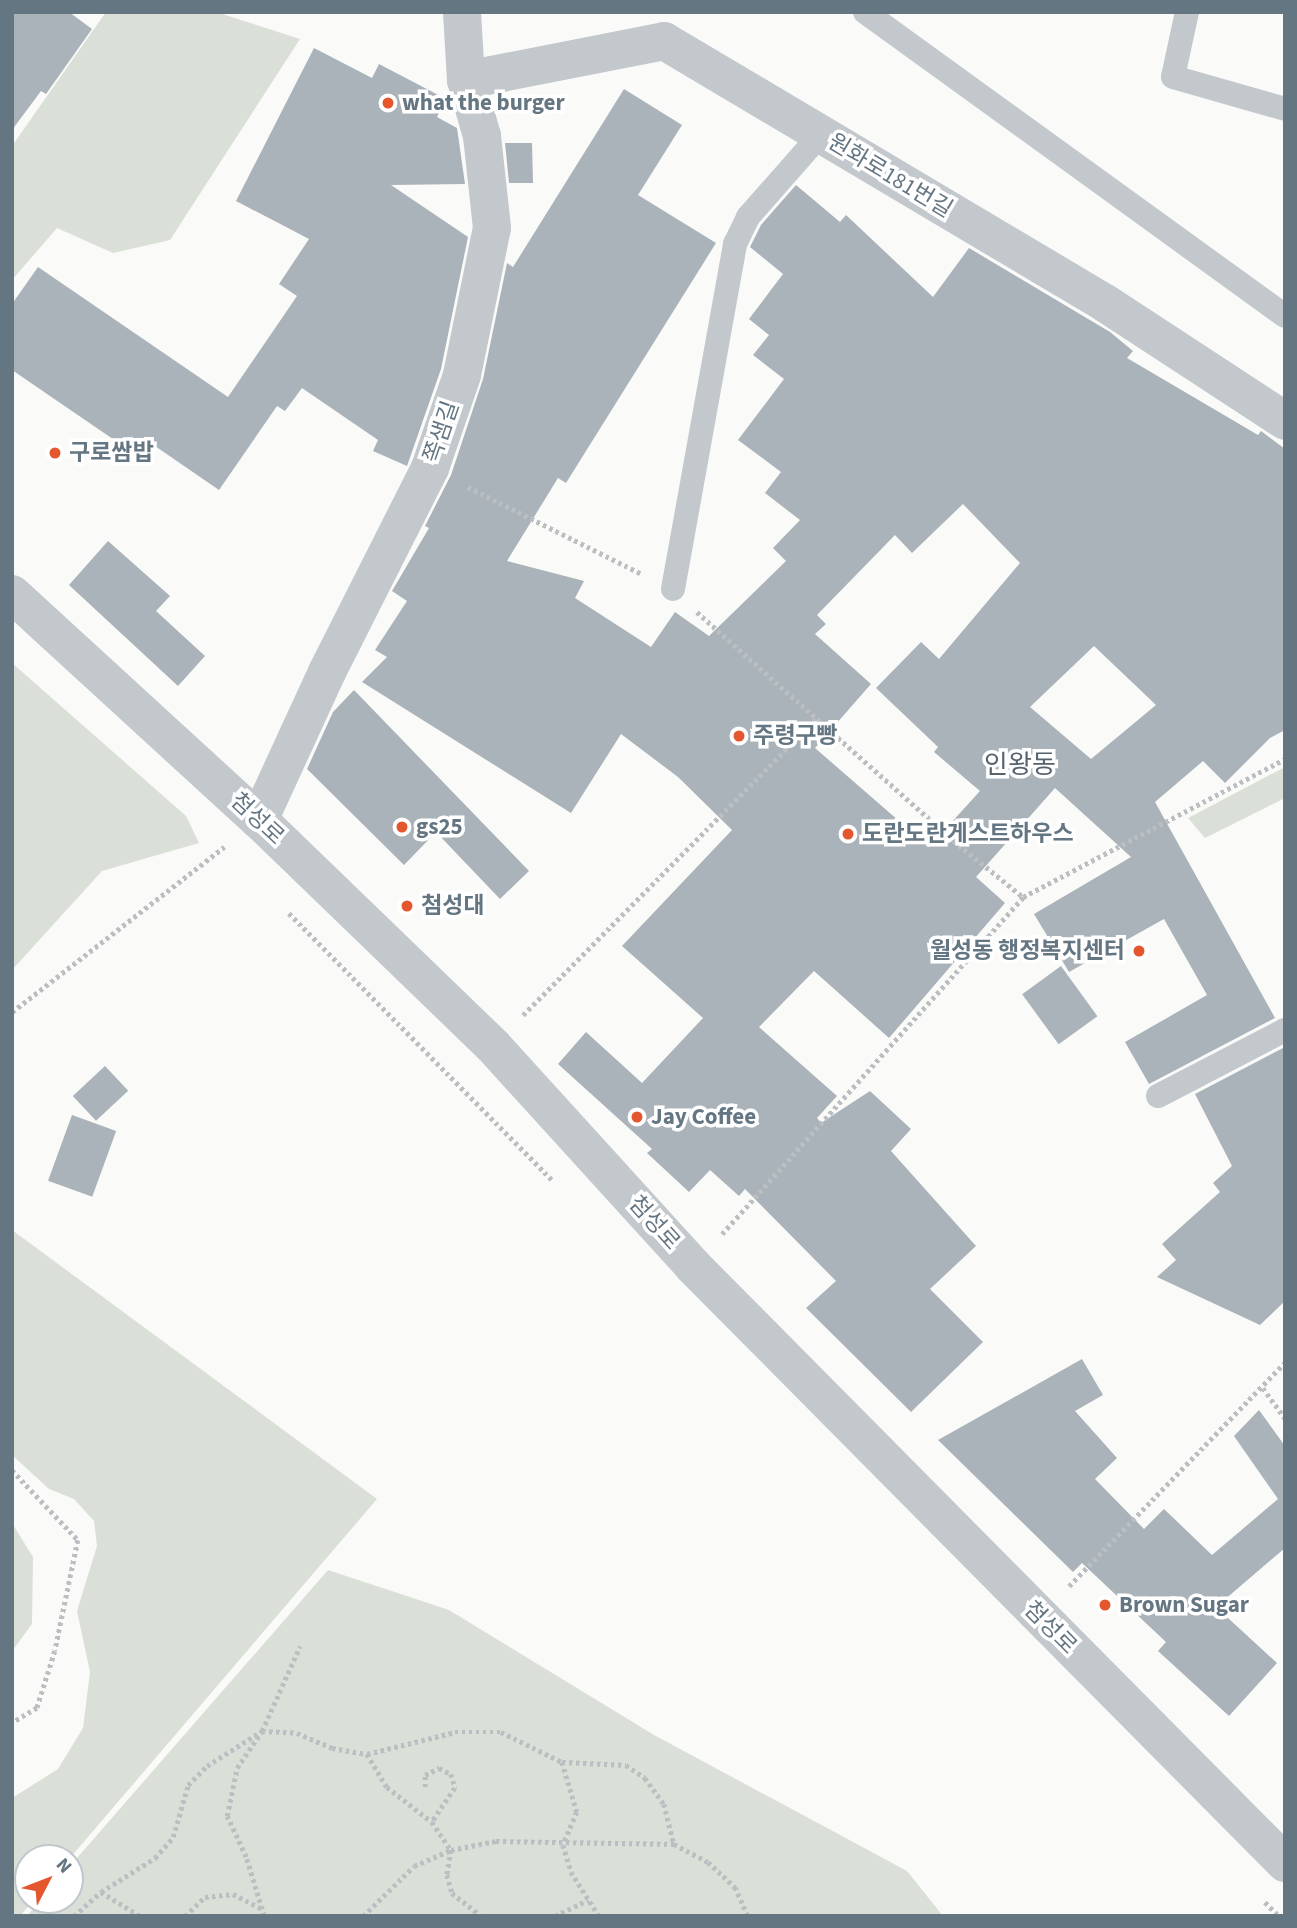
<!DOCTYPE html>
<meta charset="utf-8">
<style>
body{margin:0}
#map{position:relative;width:1297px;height:1928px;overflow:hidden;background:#fafaf8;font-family:"Source Sans 3","Noto Sans KR",sans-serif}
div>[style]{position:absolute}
.green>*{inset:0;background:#dadfd7}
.building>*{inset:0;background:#aab3b9;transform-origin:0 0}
.path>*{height:4.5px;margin-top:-2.25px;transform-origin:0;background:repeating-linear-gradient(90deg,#bbbfc2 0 3.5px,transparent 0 7px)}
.service>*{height:24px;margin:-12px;padding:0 12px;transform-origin:12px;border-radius:12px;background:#c3c8cc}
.minor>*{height:38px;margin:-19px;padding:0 19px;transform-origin:19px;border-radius:19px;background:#c3c8cc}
.tertiary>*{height:38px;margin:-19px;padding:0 19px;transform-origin:19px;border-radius:19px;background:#c3c8cc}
.dots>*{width:19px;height:19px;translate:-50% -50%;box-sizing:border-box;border:4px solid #fff;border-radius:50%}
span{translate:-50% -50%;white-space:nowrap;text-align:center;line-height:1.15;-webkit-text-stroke:7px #fff;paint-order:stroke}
.poi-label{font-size:23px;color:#657683;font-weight:700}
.left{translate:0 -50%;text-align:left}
.right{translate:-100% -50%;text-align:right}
.street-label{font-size:23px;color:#657683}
.quarter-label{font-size:26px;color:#57646e}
.frame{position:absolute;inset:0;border:14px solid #657683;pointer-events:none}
.north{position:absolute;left:14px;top:1844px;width:70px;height:70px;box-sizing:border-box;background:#fff;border:2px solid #c1c8cd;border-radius:50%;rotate:48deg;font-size:19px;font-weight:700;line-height:28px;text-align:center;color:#657683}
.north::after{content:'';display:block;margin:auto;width:24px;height:32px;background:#e4572e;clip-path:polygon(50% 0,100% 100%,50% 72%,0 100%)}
</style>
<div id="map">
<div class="green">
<div style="clip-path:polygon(106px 12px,216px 12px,300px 39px,170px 240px,113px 253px,57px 228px,12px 280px,12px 146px)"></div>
<div style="clip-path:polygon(12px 663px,186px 816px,199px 843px,102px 871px,12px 970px)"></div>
<div style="clip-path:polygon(1285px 767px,1285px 798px,1205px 838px,1188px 818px)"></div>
<div style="clip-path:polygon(12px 1230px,377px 1499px,70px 1858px,28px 1858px,28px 1900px,34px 1900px,20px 1916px,12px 1916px,12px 1798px,58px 1769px,83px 1728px,90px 1672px,77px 1611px,97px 1546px,94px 1521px,74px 1499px,49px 1489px,12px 1455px)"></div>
<div style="clip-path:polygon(12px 1523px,33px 1557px,32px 1624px,12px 1651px)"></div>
<div style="clip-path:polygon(328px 1570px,449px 1610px,654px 1735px,907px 1871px,943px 1916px,27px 1916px,41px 1900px,70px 1900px,70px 1866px)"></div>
</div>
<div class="building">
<div style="clip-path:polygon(12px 12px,69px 12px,92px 29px,46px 94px,41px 91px,12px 130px)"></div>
<div style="clip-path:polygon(314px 48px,372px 78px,379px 64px,446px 99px,437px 117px,457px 128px,465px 184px,391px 185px,468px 237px,441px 369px,407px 466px,373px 451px,378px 440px,302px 388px,285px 411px,277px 406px,219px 490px,155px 446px,145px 461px,12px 370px,12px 304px,38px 267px,228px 397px,297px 296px,279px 284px,309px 239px,236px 201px)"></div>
<div style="clip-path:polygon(evenodd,624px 89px,682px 125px,638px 195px,716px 243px,566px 483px,558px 478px,507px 561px,584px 581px,575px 598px,651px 647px,675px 612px,709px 636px,786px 561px,773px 548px,800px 520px,765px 493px,781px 472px,738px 440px,784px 379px,753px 355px,769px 335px,749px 319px,783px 274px,750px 247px,761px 225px,796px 185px,840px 222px,846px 215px,933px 297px,969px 248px,1110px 332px,1133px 351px,1127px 358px,1258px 435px,1261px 431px,1285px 449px,1285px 730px,1270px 738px,1225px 783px,1203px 761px,1155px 802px,1275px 1018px,1149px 1084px,1125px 1042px,1207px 995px,1164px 919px,1069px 972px,1034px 914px,1131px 857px,1055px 788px,976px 877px,1005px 903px,889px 1038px,814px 971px,759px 1027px,837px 1096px,817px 1118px,821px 1123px,870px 1091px,911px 1129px,891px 1151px,976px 1246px,930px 1289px,983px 1342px,911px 1412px,806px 1308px,836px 1281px,745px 1189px,739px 1196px,710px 1170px,689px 1192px,647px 1153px,652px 1149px,558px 1064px,586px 1032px,642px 1083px,703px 1018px,622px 946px,732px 830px,678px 777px,621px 734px,571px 813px,362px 682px,387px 657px,375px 650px,407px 601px,392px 591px,429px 528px,425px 526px,451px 475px,483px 379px,507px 263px,513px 267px,624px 89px,963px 504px,1020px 563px,939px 659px,921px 642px,876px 688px,938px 747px,934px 752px,980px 791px,929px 847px,815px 748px,871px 684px,815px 634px,826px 624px,817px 615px,895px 535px,912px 553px,963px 504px,624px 89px,1094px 646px,1156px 705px,1091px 759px,1030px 707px,1094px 646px)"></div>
<div style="clip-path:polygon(505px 143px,532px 143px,533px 183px,509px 183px)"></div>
<div style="clip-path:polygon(108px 541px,170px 596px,156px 611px,205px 656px,178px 686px,69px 585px)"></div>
<div style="clip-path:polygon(354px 690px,529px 871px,500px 899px,436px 832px,404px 865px,307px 769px,333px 712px)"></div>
<div style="left:1061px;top:966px;width:62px;height:48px;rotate:54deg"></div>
<div style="clip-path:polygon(1285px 1047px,1285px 1301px,1260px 1325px,1157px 1277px,1176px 1260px,1162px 1244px,1220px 1192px,1213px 1183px,1232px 1166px,1195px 1094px)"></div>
<div style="left:105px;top:1066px;width:34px;height:44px;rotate:47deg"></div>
<div style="left:72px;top:1115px;width:47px;height:70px;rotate:20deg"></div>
<div style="clip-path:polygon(1082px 1359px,1103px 1395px,1075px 1411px,1117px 1458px,1095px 1479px,1144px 1529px,1164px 1509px,1212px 1555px,1278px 1499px,1234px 1436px,1259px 1410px,1285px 1446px,1285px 1548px,1216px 1607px,1277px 1663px,1229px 1716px,1158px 1651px,1166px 1642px,1082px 1563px,1073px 1572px,938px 1440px)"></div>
</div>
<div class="path">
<div style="left:468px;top:487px;width:195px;rotate:26.6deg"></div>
<div style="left:697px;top:612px;width:336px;rotate:41.7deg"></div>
<div style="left:948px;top:836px;width:97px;rotate:39.1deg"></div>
<div style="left:289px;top:913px;width:376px;rotate:45.4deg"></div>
<div style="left:12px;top:1012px;width:269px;rotate:-37.9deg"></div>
<div style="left:523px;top:1015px;width:418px;rotate:-45.3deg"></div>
<div style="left:722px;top:1234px;width:452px;rotate:-48.2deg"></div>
<div style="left:1023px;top:897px;width:296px;rotate:-27.8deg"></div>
<div style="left:1263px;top:1388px;width:37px;rotate:54deg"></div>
<div style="left:12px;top:1470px;width:96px;rotate:46.7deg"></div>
<div style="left:78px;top:1540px;width:113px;rotate:101.7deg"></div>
<div style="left:55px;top:1651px;width:60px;rotate:107.5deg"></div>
<div style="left:37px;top:1708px;width:29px;rotate:149deg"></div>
<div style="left:1069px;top:1586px;width:311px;rotate:-46deg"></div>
<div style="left:367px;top:1754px;width:39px;rotate:59deg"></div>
<div style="left:387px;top:1787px;width:57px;rotate:37.9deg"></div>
<div style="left:432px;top:1822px;width:34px;rotate:56deg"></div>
<div style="left:451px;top:1850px;width:25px;rotate:99deg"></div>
<div style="left:447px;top:1875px;width:19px;rotate:74deg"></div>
<div style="left:452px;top:1893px;width:37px;rotate:38deg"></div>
<div style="left:562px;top:1762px;width:52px;rotate:73.3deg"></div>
<div style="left:577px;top:1812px;width:36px;rotate:113deg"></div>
<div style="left:563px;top:1845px;width:28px;rotate:73deg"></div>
<div style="left:571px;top:1872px;width:52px;rotate:57.5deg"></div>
<div style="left:425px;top:1787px;width:12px;rotate:-90deg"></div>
<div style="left:425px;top:1775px;width:16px;rotate:-27deg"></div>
<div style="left:439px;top:1768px;width:13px;rotate:27deg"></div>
<div style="left:451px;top:1774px;width:15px;rotate:74deg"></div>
<div style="left:455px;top:1788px;width:41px;rotate:124.1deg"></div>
<div style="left:101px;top:1892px;width:46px;rotate:31.6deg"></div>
<div style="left:1265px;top:1902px;width:20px;rotate:45deg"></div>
<div style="left:74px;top:1916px;width:36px;rotate:-42deg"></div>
<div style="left:101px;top:1892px;width:64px;rotate:-32.2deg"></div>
<div style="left:155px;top:1858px;width:28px;rotate:-49deg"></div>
<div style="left:173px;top:1837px;width:54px;rotate:-73.9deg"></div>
<div style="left:188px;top:1785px;width:27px;rotate:-45deg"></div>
<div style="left:207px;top:1766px;width:65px;rotate:-32.5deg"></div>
<div style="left:262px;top:1731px;width:35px;rotate:3deg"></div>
<div style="left:297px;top:1733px;width:38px;rotate:23deg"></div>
<div style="left:332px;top:1748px;width:36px;rotate:10deg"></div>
<div style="left:367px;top:1754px;width:91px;rotate:-14deg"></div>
<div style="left:455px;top:1732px;width:46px"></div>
<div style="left:501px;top:1732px;width:68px;rotate:26.2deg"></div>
<div style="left:562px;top:1762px;width:64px;rotate:2.7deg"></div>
<div style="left:626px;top:1765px;width:23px;rotate:34deg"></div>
<div style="left:645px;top:1778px;width:32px;rotate:54deg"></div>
<div style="left:664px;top:1804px;width:41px;rotate:76deg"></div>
<div style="left:674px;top:1844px;width:38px;rotate:28deg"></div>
<div style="left:708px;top:1862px;width:37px;rotate:43deg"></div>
<div style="left:735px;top:1887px;width:32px;rotate:66deg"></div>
<div style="left:185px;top:1916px;width:28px;rotate:-44deg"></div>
<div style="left:205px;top:1897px;width:28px;rotate:-6deg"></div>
<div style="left:233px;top:1894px;width:34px;rotate:27deg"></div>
<div style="left:264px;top:1916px;width:62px;rotate:-107deg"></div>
<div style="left:246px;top:1857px;width:45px;rotate:-114.9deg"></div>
<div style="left:227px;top:1816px;width:49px;rotate:-78.2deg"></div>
<div style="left:237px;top:1768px;width:45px;rotate:-56deg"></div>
<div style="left:262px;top:1731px;width:93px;rotate:-65.9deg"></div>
<div style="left:363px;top:1916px;width:71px;rotate:-44.4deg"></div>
<div style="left:414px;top:1866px;width:40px;rotate:-23.4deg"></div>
<div style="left:451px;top:1850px;width:46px;rotate:-11.3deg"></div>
<div style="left:496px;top:1841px;width:178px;rotate:1deg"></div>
<div style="left:555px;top:1916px;width:37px;rotate:-26deg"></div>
</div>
<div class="service">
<div style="left:865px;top:12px;width:518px;rotate:35.9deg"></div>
<div style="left:1187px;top:12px;width:66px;rotate:102.2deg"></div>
<div style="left:1173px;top:77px;width:116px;rotate:15.9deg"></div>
<div style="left:673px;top:589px;width:351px;rotate:-79.8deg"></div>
<div style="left:735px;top:244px;width:30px;rotate:-64deg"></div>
<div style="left:748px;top:217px;width:109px;rotate:-48.7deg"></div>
<div style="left:1158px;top:1096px;width:143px;rotate:-27.5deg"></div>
</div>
<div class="minor">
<div style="left:466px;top:80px;width:202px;rotate:-11.1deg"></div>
<div style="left:664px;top:41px;width:513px;rotate:30.71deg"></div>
<div style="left:1105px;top:303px;width:215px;rotate:33.2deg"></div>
<div style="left:259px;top:820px;width:163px;rotate:-65.3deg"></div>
<div style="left:327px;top:672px;width:229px;rotate:-63.2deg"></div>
<div style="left:430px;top:468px;width:98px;rotate:-71deg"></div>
<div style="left:462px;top:375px;width:150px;rotate:-78.5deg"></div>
<div style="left:492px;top:228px;width:93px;rotate:-96.2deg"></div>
<div style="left:482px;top:136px;width:58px;rotate:-105.9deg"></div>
<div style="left:466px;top:80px;width:68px;rotate:-93.4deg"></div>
</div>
<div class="tertiary">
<div style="left:12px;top:594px;width:335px;rotate:42.5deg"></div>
<div style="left:259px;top:820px;width:325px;rotate:44deg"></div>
<div style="left:493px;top:1046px;width:297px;rotate:47.7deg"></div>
<div style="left:693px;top:1266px;width:841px;rotate:45.24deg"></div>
</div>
<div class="dots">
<div style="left:388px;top:103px;background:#e4572e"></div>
<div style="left:55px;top:453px;background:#e4572e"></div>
<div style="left:739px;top:736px;background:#e4572e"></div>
<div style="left:402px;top:827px;background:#e4572e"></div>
<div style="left:848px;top:834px;background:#e4572e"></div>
<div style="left:407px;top:906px;background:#e4572e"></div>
<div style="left:1139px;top:951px;background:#e4572e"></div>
<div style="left:637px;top:1117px;background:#e4572e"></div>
<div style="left:1105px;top:1605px;background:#e4572e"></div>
</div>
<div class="poi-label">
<span class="left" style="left:402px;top:103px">what the burger</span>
<span class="left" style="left:69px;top:453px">구로쌈밥</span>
<span class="left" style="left:753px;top:736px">주령구빵</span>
<span class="left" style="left:416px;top:827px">gs25</span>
<span class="left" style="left:862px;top:834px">도란도란게스트하우스</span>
<span class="left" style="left:421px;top:906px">첨성대</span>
<span class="right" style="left:1125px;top:951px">월성동 행정복지센터</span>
<span class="left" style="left:651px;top:1117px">Jay Coffee</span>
<span class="left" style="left:1119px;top:1605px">Brown Sugar</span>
</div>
<div class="street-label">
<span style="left:890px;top:176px;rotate:31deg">원화로181번길</span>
<span style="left:442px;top:432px;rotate:-71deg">쪽샘길</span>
<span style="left:257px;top:819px;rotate:43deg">첨성로</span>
<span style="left:654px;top:1223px;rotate:48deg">첨성로</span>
<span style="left:1050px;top:1628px;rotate:45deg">첨성로</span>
</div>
<div class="quarter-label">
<span style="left:1020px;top:765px">인왕동</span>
</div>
<div class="frame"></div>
<div class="north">N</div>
</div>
